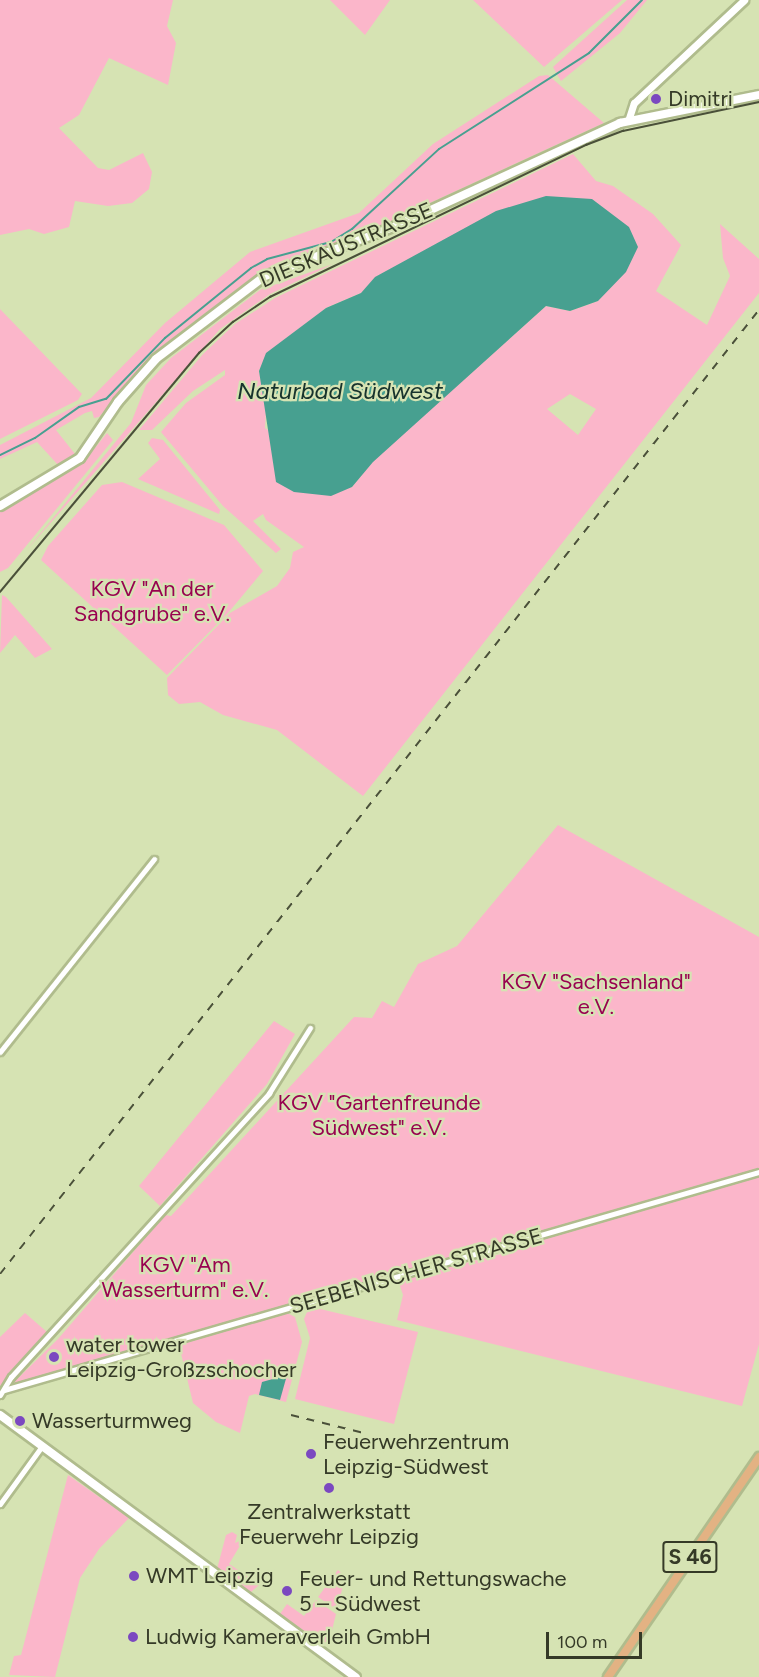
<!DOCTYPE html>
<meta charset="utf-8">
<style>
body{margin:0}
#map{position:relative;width:759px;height:1677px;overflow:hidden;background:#d6e3b3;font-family:Figtree,sans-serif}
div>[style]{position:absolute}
.green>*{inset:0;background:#fbb6ca}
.water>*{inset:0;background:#47a090}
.stream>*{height:2px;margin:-1px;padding:0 1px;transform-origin:1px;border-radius:1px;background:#47a090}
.roads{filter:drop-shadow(2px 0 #b0bc8d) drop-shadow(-2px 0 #b0bc8d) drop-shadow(0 2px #b0bc8d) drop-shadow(0 -2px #b0bc8d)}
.minor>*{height:5px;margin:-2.5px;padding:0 2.5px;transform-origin:2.5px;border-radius:2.5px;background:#fff}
.tertiary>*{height:7px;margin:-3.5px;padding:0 3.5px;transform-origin:3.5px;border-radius:3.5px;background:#fff}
.secondary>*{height:8px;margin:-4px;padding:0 4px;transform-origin:4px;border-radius:4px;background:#fff}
.primary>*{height:8px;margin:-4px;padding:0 4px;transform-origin:4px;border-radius:4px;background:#e3b283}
.tram>*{height:1.5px;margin:-0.75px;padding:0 0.75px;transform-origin:0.75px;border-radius:0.75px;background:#4a5039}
.rail>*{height:2px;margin-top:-1px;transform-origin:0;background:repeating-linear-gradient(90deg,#4a5039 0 8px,transparent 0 16px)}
.dots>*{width:16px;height:16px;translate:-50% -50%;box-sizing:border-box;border:3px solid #d6e3b3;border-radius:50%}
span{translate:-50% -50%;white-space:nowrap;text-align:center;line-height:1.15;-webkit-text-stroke:4.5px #d6e3b3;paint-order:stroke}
.shield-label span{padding:2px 4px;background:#d6e3b3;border:2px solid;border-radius:4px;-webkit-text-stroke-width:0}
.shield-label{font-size:21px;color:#353a27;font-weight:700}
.poi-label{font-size:22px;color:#353a27}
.left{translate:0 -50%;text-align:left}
.street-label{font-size:22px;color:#353a27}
.park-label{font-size:22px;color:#990250}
.water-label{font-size:24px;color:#17332d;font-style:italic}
.scale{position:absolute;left:546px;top:1632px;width:96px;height:27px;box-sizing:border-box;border:3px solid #353a27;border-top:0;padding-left:8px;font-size:18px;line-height:21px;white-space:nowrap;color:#353a27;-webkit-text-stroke:4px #d6e3b3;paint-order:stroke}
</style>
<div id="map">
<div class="green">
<div style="clip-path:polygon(0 0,173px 0,167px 26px,176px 43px,168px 85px,109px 58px,79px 115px,59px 128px,98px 168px,109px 170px,143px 153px,152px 172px,149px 189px,132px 203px,108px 206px,75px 201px,69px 227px,44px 234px,29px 229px,0 235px)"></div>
<div style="clip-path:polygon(330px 0,390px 0,365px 35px)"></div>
<div style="clip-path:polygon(473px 0,622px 0,544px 67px)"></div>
<div style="clip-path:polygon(627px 0,647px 0,620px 33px,561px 81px,553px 67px)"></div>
<div style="clip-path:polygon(548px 75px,604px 123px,325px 251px,263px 272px,165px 344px,99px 417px,94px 418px,92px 411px,85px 413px,56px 430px,75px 454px,59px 466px,37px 442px,0 459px,0 445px,91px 398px,165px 323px,250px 252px,359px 213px,433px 144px,539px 76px)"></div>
<div style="clip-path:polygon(evenodd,573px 154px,596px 181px,613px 186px,653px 214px,681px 245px,656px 291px,707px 325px,730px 276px,723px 258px,720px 224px,759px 259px,759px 293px,363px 796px,277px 730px,223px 715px,200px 702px,179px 704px,168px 695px,167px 678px,230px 613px,277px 586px,290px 568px,293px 552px,304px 547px,266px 520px,263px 514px,253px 521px,281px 549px,276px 553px,223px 506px,161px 432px,186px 403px,225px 375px,225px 370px,193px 391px,152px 430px,139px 430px,203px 354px,235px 324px,275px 298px,573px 154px,361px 293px,598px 301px,570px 311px,546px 306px,372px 462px,352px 487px,265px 428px,266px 411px,259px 370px,326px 308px,361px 293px,573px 154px,570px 394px,596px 409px,578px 435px,547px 409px,570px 394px)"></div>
<div style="clip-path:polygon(333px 264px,270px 294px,220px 329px,26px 551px,131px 423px,146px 385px,171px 358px,260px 290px)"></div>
<div style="clip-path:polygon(0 309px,82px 394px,78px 400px,0 439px)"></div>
<div style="clip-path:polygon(107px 433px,113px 440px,8px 568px,0 572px,0 512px,83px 463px)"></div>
<div style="clip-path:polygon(152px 438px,163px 440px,220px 510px,219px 514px,138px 479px,160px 459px,148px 443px)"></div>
<div style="clip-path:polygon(122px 482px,224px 525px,263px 571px,228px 613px,167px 675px,41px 560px,48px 546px,102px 485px)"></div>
<div style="clip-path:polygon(2px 595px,6px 597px,52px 649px,35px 658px,15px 635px,0 653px)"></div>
<div style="clip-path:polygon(558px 825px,759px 937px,759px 1344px,742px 1406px,397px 1320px,403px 1295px,398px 1280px,529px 1247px,526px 1235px,11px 1385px,58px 1339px,165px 1215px,171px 1216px,354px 1017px,372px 1018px,382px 1001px,394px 1007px,418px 964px,457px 946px)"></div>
<div style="clip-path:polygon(274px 1021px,295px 1034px,267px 1084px,160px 1206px,139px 1186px)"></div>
<div style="clip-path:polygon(320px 1309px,418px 1332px,394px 1424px,295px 1399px,310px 1338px,304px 1319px,307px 1312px)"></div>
<div style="clip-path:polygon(25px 1313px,47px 1332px,0 1386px,0 1337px)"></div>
<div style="clip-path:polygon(287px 1313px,295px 1317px,302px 1342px,286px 1402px,255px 1394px,249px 1396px,240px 1433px,216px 1422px,193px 1403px,179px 1345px)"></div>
<div style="clip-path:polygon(68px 1475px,129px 1518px,99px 1549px,80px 1578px,55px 1677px,9px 1675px,14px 1656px,21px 1655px)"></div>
<div style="clip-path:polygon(232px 1532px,237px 1535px,235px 1543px,244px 1539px,229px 1564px,260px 1584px,250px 1593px,217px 1569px,226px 1535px)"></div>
<div style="clip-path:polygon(338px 1570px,345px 1577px,337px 1610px,318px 1597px)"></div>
<div style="clip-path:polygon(316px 1600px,336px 1614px,330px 1638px,323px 1644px,280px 1614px,287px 1604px,304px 1616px)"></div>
</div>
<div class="water">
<div style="clip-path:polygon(546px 196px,592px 199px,629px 227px,638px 247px,626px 272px,598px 301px,570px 311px,546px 306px,373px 462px,352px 487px,331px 496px,294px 492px,276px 482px,259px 371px,266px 353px,326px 308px,361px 293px,375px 277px,496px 211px)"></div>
<div style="clip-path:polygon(287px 1375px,280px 1400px,259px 1395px,262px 1382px)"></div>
</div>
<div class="stream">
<div style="left:0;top:455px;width:39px;rotate:-26deg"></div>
<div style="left:35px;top:438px;width:54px;rotate:-35.2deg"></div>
<div style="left:79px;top:407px;width:28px;rotate:-17deg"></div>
<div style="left:106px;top:399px;width:85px;rotate:-46deg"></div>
<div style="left:165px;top:338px;width:111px;rotate:-39.1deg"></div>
<div style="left:251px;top:268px;width:18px;rotate:-29deg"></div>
<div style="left:267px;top:259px;width:66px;rotate:-14.9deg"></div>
<div style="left:331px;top:242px;width:25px;rotate:-32deg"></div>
<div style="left:352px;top:229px;width:118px;rotate:-42.6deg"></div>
<div style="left:439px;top:149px;width:178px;rotate:-32.6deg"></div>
<div style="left:589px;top:53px;width:75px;rotate:-45deg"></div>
</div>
<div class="roads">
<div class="minor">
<div style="left:0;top:1052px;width:247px;rotate:-51.4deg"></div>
<div style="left:4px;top:1390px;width:786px;rotate:-16.11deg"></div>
<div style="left:0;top:1395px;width:21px;rotate:-59deg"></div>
<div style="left:11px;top:1377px;width:384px;rotate:-47.7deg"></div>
<div style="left:269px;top:1093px;width:77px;rotate:-57.8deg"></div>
<div style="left:0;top:1504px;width:72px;rotate:-54.1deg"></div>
</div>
<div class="tertiary">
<div style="left:628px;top:121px;width:19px;rotate:-72deg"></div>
<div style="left:634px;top:103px;width:151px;rotate:-43.1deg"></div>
</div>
<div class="secondary">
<div style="left:0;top:506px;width:93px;rotate:-31deg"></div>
<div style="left:80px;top:458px;width:68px;rotate:-55.8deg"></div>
<div style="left:118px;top:402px;width:57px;rotate:-48.5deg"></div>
<div style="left:156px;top:359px;width:137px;rotate:-37.3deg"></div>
<div style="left:265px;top:276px;width:140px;rotate:-20.9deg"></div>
<div style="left:396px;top:226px;width:247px;rotate:-24.7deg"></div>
<div style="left:620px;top:123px;width:142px;rotate:-11.4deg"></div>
<div style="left:0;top:1415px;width:442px;rotate:36.4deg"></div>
</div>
<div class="primary">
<div style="left:608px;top:1677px;width:267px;rotate:-55.5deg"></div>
</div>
</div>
<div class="tram">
<div style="left:0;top:592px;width:311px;rotate:-50.2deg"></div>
<div style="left:199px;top:353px;width:46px;rotate:-42.4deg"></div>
<div style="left:233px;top:322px;width:45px;rotate:-34deg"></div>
<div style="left:270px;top:297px;width:351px;rotate:-25.7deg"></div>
<div style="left:586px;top:145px;width:40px;rotate:-21deg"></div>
<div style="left:623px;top:131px;width:139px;rotate:-12deg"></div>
</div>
<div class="rail">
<div style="left:0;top:1274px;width:1227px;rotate:-51.79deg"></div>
<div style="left:291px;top:1415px;width:75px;rotate:13.9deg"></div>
</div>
<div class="dots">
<div style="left:656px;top:99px;background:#7b48c0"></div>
<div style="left:54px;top:1357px;background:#7b48c0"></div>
<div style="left:20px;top:1421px;background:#7b48c0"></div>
<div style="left:311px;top:1454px;background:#7b48c0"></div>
<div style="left:329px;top:1488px;background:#7b48c0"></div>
<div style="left:134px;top:1576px;background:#7b48c0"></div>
<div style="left:287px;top:1591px;background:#7b48c0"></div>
<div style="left:133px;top:1637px;background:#7b48c0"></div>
</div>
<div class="shield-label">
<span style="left:690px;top:1557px">S 46</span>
</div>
<div class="poi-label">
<span class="left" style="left:668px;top:99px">Dimitri</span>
<span class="left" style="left:66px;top:1357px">water tower<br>Leipzig-Großzschocher</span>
<span class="left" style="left:32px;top:1421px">Wasserturmweg</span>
<span class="left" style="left:323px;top:1454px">Feuerwehrzentrum<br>Leipzig-Südwest</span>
<span style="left:329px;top:1524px">Zentralwerkstatt<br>Feuerwehr Leipzig</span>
<span class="left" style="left:146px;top:1576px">WMT Leipzig</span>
<span class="left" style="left:299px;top:1591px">Feuer- und Rettungswache<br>5 – Südwest</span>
<span class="left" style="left:145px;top:1637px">Ludwig Kameraverleih GmbH</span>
</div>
<div class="street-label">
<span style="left:346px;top:245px;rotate:-23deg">DIESKAUSTRASSE</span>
<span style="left:416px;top:1271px;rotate:-16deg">SEEBENISCHER STRASSE</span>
</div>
<div class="park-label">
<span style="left:152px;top:601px">KGV "An der<br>Sandgrube" e.V.</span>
<span style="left:596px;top:994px">KGV "Sachsenland"<br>e.V.</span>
<span style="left:379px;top:1115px">KGV "Gartenfreunde<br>Südwest" e.V.</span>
<span style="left:185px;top:1277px">KGV "Am<br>Wasserturm" e.V.</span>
</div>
<div class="water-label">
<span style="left:340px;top:391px">Naturbad Südwest</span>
</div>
<div class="scale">100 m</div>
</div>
